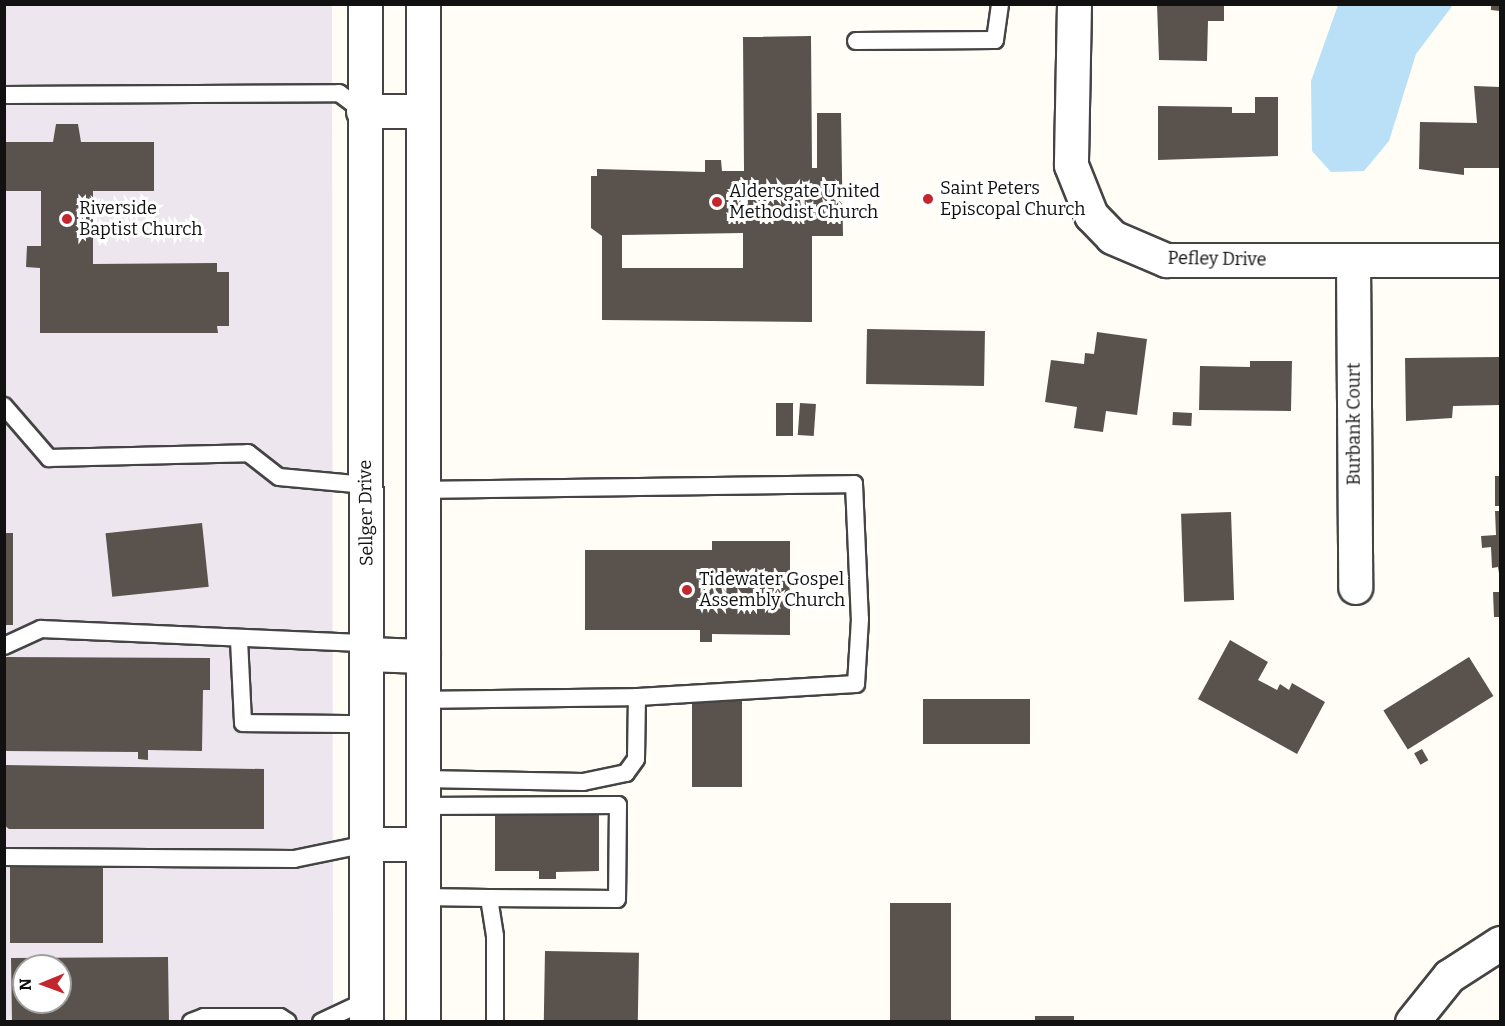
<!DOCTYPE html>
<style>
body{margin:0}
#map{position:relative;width:1505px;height:1026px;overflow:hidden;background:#fffdf5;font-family:Bitter,serif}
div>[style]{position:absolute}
.industrial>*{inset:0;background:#eee6ef}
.water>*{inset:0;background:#b9e0f7}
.building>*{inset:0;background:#5a524d;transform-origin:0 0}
.roads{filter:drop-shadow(2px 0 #444) drop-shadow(-2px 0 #444) drop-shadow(0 2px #444) drop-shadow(0 -2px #444)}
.service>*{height:16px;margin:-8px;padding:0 8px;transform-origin:8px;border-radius:8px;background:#fff}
.minor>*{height:33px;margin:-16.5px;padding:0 16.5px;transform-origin:16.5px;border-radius:16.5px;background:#fff}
.tertiary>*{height:33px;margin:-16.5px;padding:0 16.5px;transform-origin:16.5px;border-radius:16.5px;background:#fff}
.dots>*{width:16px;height:16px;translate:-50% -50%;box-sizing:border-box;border:3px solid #fff;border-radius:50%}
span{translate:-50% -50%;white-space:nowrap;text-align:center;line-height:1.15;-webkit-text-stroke:6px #fff;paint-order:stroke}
.poi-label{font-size:18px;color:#111}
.left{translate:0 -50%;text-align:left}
.street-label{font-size:18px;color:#111}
.frame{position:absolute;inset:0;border:6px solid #111;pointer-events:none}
.north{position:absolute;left:12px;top:954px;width:60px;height:60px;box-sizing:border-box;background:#fff;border:2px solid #a0a0a0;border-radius:50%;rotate:269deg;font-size:16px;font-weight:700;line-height:24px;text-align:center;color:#111}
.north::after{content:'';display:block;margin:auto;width:21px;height:27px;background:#c4262e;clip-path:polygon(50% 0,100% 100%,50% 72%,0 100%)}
</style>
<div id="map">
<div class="industrial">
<div style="clip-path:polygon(evenodd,5px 5px,332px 5px,333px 1021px,5px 1022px,5px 5px,24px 966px,60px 966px,60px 1002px,24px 1002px,24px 966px)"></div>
</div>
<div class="water">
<div style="clip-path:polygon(1338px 5px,1453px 5px,1416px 54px,1389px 141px,1364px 171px,1331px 172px,1312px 151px,1311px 81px)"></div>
</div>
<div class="building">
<div style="clip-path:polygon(1157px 4px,1224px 4px,1224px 21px,1208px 21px,1207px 61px,1159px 60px)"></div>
<div style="clip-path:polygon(1491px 4px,1500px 4px,1500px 11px,1491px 10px)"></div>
<div style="clip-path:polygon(evenodd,811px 36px,812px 168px,817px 168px,817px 113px,841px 113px,843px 236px,812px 236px,812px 322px,602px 320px,602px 236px,591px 228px,591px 176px,597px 176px,597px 169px,705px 172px,705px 160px,721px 160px,722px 171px,744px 171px,743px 37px,811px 36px,743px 233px,743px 268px,622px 268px,622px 235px,743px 233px)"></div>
<div style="clip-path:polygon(1474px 86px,1500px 87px,1500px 168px,1464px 168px,1464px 175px,1419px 169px,1420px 122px,1477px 123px)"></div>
<div style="clip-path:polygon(1255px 97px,1278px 97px,1278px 156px,1158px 160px,1158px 106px,1232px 107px,1232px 113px,1255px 113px)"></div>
<div style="clip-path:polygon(56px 124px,78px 124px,81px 142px,154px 142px,154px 191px,93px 191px,93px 264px,217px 263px,217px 272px,229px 272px,229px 326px,217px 326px,218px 333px,40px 333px,40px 268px,26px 267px,27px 246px,41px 246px,41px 191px,4px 191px,4px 142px,53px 142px)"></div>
<div style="left:867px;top:329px;width:118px;height:55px;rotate:1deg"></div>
<div style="clip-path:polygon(1097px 332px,1147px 339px,1137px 415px,1106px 411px,1103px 432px,1074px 428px,1077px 407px,1045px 402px,1051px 360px,1084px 364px,1085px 353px,1094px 354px)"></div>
<div style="clip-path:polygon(1500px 357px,1500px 405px,1453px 406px,1452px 418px,1406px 421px,1405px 358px)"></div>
<div style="clip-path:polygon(1250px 361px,1292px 361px,1291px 411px,1199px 410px,1200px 366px,1250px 367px)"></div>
<div style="left:776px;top:403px;width:17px;height:33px"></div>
<div style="left:800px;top:403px;width:16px;height:32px;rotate:4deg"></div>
<div style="left:1173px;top:412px;width:19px;height:13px;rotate:3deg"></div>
<div style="left:1495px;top:476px;width:5px;height:30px"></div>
<div style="clip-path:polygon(1495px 511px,1500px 511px,1500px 580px,1498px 567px,1492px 568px,1491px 547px,1482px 548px,1481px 536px,1496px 535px)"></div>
<div style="left:1231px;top:512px;width:88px;height:50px;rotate:88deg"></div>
<div style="left:202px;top:523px;width:64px;height:97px;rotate:84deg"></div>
<div style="left:4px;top:533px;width:9px;height:92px"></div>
<div style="clip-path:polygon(712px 541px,790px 541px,790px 635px,712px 634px,712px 642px,700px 642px,700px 630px,585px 630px,585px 550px,712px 550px)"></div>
<div style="clip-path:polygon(1493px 592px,1500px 592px,1500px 617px,1494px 617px)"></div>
<div style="clip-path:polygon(1230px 640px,1268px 662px,1258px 680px,1277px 690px,1280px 684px,1289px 690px,1292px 683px,1325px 702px,1297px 754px,1198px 699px)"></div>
<div style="clip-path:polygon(4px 657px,210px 658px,210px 690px,203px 690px,202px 751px,148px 750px,148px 760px,138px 759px,138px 752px,4px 751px)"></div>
<div style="left:1469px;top:657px;width:46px;height:101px;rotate:58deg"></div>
<div style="left:692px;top:696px;width:50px;height:91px"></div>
<div style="left:923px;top:699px;width:107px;height:45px"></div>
<div style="left:1422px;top:749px;width:13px;height:9px;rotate:61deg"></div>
<div style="clip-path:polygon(5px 765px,264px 769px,264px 829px,9px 829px,4px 825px)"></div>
<div style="clip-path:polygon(599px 811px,599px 871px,556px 872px,556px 879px,539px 879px,539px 871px,495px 871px,495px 812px)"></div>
<div style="left:10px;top:861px;width:93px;height:82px"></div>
<div style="left:890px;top:903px;width:61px;height:119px"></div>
<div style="left:545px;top:951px;width:94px;height:71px;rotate:1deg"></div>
<div style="clip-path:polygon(evenodd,168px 957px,169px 1022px,12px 1022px,11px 958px,168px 957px,24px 966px,60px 966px,60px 1002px,24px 1002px,24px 966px)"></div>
<div style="left:1035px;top:1016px;width:39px;height:6px"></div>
</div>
<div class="roads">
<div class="service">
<div style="left:856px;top:41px;width:139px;rotate:-0.4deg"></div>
<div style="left:995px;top:40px;width:36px;rotate:-82deg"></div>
<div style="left:4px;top:95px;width:335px;rotate:-0.3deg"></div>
<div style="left:339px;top:93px;width:30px;rotate:37deg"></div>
<div style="left:4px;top:406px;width:69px;rotate:49.1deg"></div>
<div style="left:49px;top:458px;width:199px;rotate:-1.4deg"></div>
<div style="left:248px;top:453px;width:39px;rotate:38deg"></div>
<div style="left:279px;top:477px;width:87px;rotate:5.3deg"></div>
<div style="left:424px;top:490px;width:430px;rotate:-0.8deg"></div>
<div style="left:854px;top:484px;width:135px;rotate:87.5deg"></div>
<div style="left:860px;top:619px;width:65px;rotate:93.5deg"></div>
<div style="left:856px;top:684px;width:219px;rotate:176.6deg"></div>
<div style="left:239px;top:640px;width:83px;rotate:87.2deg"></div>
<div style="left:243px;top:723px;width:124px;rotate:0.5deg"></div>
<div style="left:4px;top:646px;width:41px;rotate:-24.7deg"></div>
<div style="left:41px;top:629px;width:326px;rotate:2.5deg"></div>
<div style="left:423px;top:779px;width:160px;rotate:1.1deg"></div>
<div style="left:583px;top:782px;width:44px;rotate:-11.8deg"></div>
<div style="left:626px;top:773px;width:17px;rotate:-54deg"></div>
<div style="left:636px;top:759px;width:62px;rotate:-89.1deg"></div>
<div style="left:637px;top:697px;width:214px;rotate:179.2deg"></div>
<div style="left:423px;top:806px;width:195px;rotate:-0.3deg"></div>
<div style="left:618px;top:805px;width:94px;rotate:90.6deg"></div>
<div style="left:617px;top:899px;width:128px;rotate:-179.6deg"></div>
<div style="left:4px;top:857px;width:290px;rotate:0.4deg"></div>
<div style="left:294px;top:859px;width:75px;rotate:-11.6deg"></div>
<div style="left:422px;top:897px;width:67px;rotate:0.9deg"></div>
<div style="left:489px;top:898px;width:38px;rotate:81deg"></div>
<div style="left:495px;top:936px;width:86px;rotate:90deg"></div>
<div style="left:191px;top:1022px;width:14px;rotate:-21deg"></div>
<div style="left:204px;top:1017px;width:76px"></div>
<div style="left:280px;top:1017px;width:9px;rotate:32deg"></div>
<div style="left:321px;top:1022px;width:50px;rotate:-25deg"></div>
</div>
<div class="minor">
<div style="left:365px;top:4px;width:1018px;rotate:89.94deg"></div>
<div style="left:423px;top:4px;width:1018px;rotate:90deg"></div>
<div style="left:1074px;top:4px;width:161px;rotate:91.1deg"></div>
<div style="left:1071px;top:165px;width:54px;rotate:68.2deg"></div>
<div style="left:1091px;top:215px;width:30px;rotate:46deg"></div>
<div style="left:1112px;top:237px;width:59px;rotate:23.1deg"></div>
<div style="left:1166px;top:260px;width:334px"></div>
<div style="left:363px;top:111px;width:60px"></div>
<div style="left:1353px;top:260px;width:327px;rotate:89.6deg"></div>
<div style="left:367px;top:654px;width:56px;rotate:2deg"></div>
<div style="left:367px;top:844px;width:55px"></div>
</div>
<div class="tertiary">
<div style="left:1412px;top:1022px;width:59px;rotate:-51.2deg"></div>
<div style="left:1449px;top:976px;width:61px;rotate:-32.9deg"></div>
</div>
</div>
<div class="dots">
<div style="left:928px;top:199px;background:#c4262e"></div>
<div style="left:717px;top:202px;background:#c4262e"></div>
<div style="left:67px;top:219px;background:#c4262e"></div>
<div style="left:687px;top:590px;background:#c4262e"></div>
</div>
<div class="poi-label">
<span class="left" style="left:940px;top:199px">Saint Peters<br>Episcopal Church</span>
<span class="left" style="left:729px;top:202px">Aldersgate United<br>Methodist Church</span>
<span class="left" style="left:79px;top:219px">Riverside<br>Baptist Church</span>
<span class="left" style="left:699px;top:590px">Tidewater Gospel<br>Assembly Church</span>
</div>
<div class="street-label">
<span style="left:1217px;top:259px;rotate:1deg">Pefley Drive</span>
<span style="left:1354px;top:424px;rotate:-90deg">Burbank Court</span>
<span style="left:366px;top:513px;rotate:-91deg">Sellger Drive</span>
</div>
<div class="frame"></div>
<div class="north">N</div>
</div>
